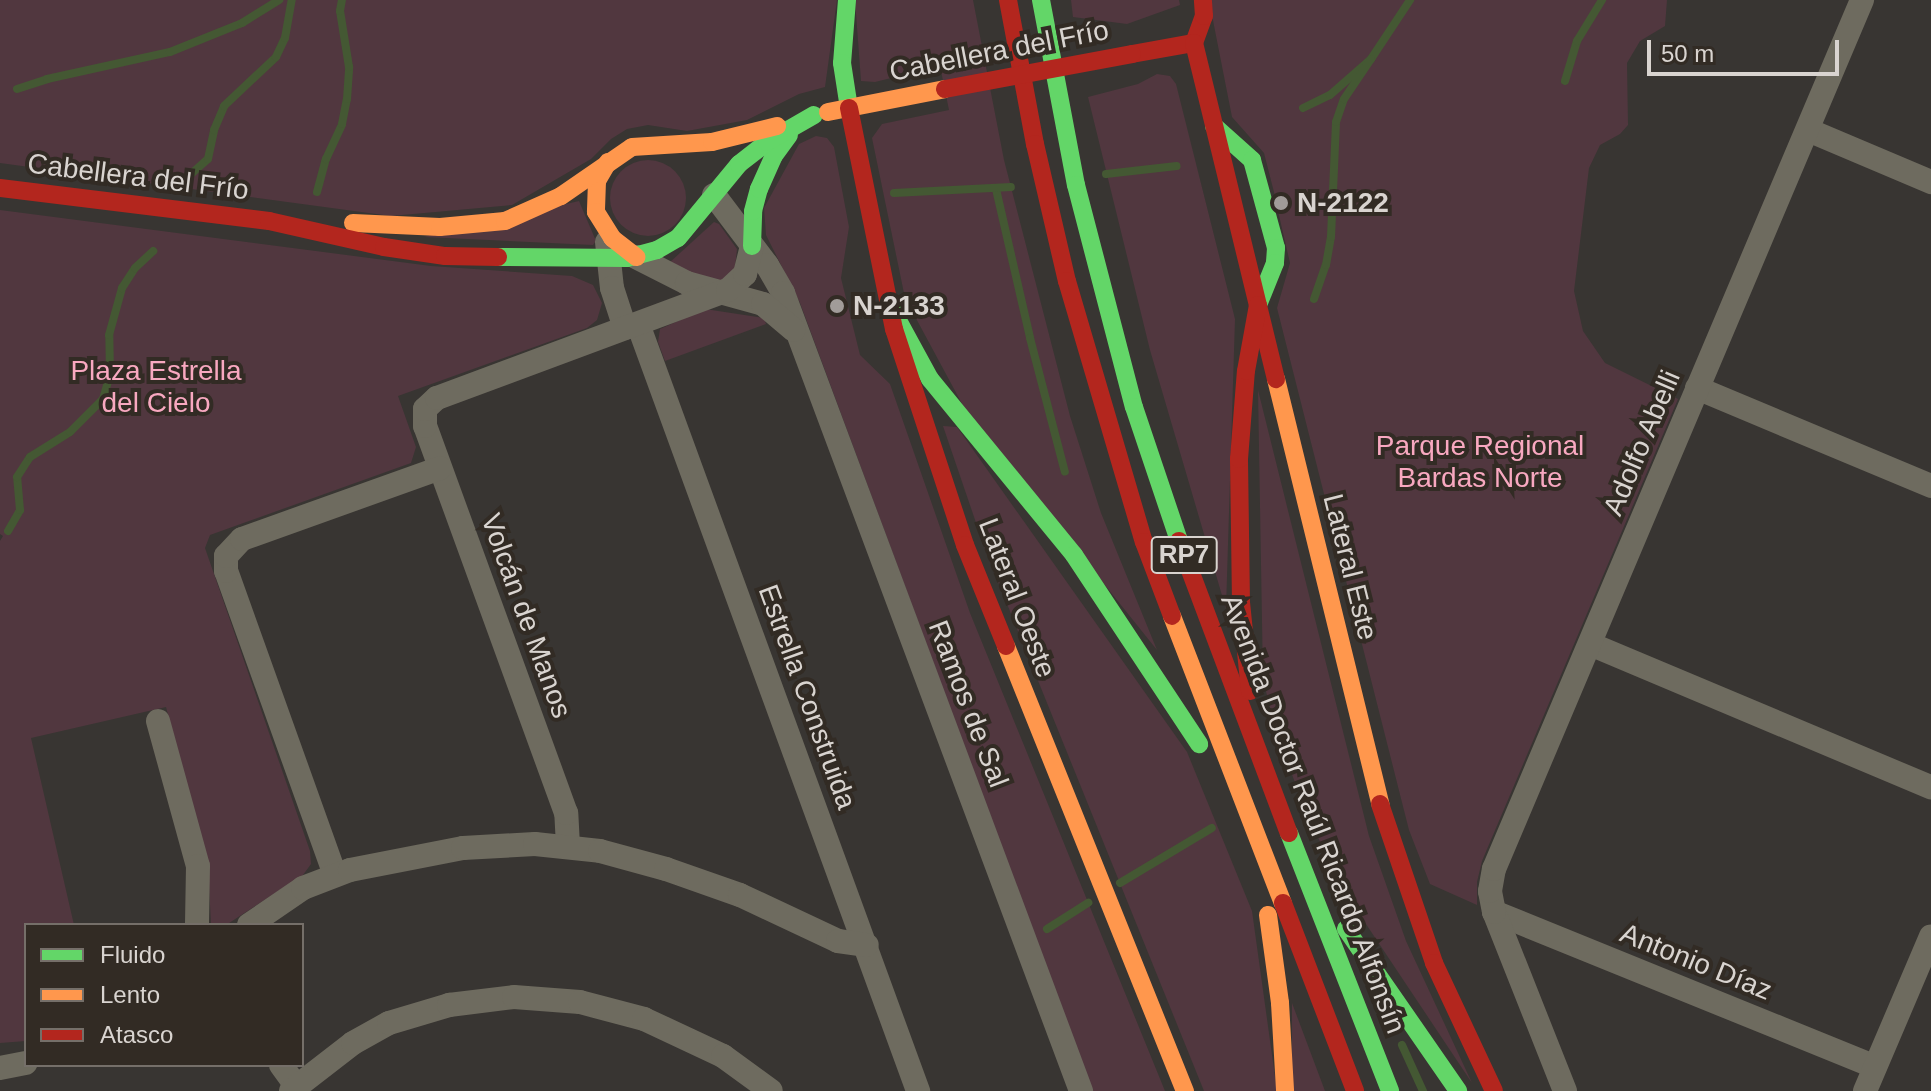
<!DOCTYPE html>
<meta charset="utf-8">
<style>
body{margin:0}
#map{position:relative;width:1931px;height:1091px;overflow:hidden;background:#383532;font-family:Helvetica,sans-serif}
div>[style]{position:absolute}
.green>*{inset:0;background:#51373f}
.round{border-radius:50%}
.stream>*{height:8px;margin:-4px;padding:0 4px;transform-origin:4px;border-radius:4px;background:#445833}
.street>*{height:24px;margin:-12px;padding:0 12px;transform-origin:12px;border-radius:12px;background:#6e6b5f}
.fast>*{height:18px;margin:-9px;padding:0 9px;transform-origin:9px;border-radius:9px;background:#63d668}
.slow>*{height:18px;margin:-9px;padding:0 9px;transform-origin:9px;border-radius:9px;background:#ff974d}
.jam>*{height:18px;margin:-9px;padding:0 9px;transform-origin:9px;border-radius:9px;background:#b3261e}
.jam-bridge>*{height:18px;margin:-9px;padding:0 9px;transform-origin:9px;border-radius:9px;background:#b3261e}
.dots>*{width:22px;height:22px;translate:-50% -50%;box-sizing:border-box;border:4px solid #322b24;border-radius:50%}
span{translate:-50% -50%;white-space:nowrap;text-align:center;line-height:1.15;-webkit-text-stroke:8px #322b24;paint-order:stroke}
.shield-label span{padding:2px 6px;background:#322b24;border:2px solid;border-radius:6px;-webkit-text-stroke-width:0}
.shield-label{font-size:26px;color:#d9d4d0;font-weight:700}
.street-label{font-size:28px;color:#d9d4d0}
.poi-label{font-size:28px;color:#d9d4d0;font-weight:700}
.left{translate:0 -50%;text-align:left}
.park-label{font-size:28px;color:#f8a8c0}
.legend{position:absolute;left:24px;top:923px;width:280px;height:144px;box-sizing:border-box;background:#322b24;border:2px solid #756f69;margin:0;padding:10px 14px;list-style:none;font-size:24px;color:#d9d4d0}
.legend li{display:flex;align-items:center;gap:16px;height:40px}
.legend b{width:40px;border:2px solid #756f69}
.scale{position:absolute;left:1647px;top:40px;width:192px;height:36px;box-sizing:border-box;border:4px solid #d9d4d0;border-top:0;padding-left:10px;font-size:24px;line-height:28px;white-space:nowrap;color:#d9d4d0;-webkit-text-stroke:6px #322b24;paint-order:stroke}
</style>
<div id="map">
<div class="green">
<div style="clip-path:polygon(0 0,837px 0,825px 87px,799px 94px,747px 120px,687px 131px,648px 125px,627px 129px,611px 139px,591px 159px,512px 205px,391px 216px,0 163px)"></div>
<div style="clip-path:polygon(855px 0,973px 0,1004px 160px,1070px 416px,1101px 513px,1157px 650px,967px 413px,905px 298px,872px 138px,882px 124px,949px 110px,940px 66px,875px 82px,861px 81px)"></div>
<div style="clip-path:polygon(1071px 0,1179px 0,1180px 5px,1127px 24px,1073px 17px)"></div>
<div style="clip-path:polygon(1209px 0,1667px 0,1665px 26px,1640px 41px,1627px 63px,1628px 125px,1620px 134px,1600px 145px,1589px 168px,1574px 291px,1583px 331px,1605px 363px,1678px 399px,1482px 861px,1477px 882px,1477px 905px,1430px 884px,1409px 830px,1277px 308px,1290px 263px,1278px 211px,1288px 208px,1285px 195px,1275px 196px,1264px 153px,1232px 117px)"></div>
<div style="clip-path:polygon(1157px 74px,1170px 76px,1176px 84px,1235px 319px,1226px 609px,1150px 350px,1088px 97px,1138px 84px)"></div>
<div style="clip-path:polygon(816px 136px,827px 138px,834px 147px,849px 227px,841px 278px,860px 355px,890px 384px,970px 613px,1165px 1091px,1092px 1091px,800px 303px,766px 235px,764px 208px,799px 144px)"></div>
<div class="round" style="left:610px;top:160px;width:76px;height:76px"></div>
<div style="clip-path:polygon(579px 201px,596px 241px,593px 245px,424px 237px)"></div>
<div style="clip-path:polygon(0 210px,431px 266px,572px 276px,593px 285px,602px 303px,597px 320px,587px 328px,398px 396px,416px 447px,411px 463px,210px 535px,205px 548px,310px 851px,311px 864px,303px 875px,226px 925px,211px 925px,208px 862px,166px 707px,31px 738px,74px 925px,26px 925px,26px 1041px,0 1043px,0 541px,3px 536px,0 534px)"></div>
<div style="clip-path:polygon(714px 222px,719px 224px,737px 249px,735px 268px,723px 280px,714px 283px,669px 263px)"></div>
<div style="clip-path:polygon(705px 309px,764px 318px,766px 324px,665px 361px,658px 342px,660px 329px)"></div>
<div style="clip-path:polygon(1258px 390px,1369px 836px,1406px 941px,1472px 1083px,1342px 888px,1305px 810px,1275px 728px,1263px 679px)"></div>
<div style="clip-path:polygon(943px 426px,957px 427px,1187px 752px,1252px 911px,1277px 1091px,1204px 1091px,986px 552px)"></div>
<div style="clip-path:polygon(1292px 1003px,1325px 1091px,1292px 1091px)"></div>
</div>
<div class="stream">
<div style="left:1565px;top:81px;width:42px;rotate:-73.3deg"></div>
<div style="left:1577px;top:41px;width:48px;rotate:-58.6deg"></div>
<div style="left:17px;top:89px;width:32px;rotate:-18deg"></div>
<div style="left:47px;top:79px;width:126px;rotate:-12.4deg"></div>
<div style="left:170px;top:52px;width:78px;rotate:-21.9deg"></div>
<div style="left:242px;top:23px;width:44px;rotate:-31.9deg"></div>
<div style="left:1303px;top:108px;width:30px;rotate:-26deg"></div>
<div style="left:1330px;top:95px;width:55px;rotate:-41.3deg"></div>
<div style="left:1371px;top:59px;width:71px;rotate:-56.5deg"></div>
<div style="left:1106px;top:174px;width:71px;rotate:-6.4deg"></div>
<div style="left:190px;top:175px;width:24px;rotate:-42deg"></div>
<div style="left:208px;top:159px;width:30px;rotate:-78deg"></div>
<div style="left:214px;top:130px;width:26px;rotate:-67deg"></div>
<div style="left:224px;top:106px;width:71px;rotate:-43.3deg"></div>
<div style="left:276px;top:57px;width:21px;rotate:-65deg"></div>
<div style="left:285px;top:38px;width:39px;rotate:-80deg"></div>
<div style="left:996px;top:189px;width:153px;rotate:77.1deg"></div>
<div style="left:1030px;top:338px;width:138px;rotate:75.4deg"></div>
<div style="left:317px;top:192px;width:34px;rotate:-75deg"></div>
<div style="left:326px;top:159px;width:38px;rotate:-65deg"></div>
<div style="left:342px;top:124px;width:25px;rotate:-79deg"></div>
<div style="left:347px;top:99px;width:32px;rotate:-86deg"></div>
<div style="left:349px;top:67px;width:57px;rotate:-99.1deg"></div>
<div style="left:340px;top:11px;width:11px;rotate:-80deg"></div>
<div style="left:894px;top:193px;width:117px;rotate:-2.9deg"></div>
<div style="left:1314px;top:299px;width:36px;rotate:-71deg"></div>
<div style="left:1326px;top:265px;width:28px;rotate:-80deg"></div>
<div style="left:1331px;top:237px;width:115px;rotate:-87.5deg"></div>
<div style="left:1336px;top:122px;width:24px;rotate:-71deg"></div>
<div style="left:1344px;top:99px;width:48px;rotate:-56deg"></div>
<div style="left:8px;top:531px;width:24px;rotate:-60deg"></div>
<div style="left:20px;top:510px;width:33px;rotate:-95deg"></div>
<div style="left:17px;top:477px;width:24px;rotate:-57deg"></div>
<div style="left:30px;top:457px;width:47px;rotate:-32deg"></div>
<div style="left:70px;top:432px;width:47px;rotate:-45deg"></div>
<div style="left:103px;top:399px;width:26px;rotate:-74deg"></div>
<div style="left:110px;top:374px;width:39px;rotate:-91deg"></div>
<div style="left:109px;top:335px;width:49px;rotate:-74.5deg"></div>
<div style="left:122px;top:288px;width:24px;rotate:-57deg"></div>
<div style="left:135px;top:268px;width:25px;rotate:-43deg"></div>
<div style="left:1120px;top:883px;width:107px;rotate:-30.9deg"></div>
<div style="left:1047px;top:929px;width:49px;rotate:-32.4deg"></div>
<div style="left:1402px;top:1045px;width:51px;rotate:65.5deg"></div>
</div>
<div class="street">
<div style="left:1808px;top:130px;width:134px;rotate:22.9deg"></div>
<div style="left:714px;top:195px;width:88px;rotate:52.9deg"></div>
<div style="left:767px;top:265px;width:32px;rotate:60deg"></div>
<div style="left:783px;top:293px;width:852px;rotate:69.52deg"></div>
<div style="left:607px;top:242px;width:46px;rotate:83.8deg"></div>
<div style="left:612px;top:288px;width:42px;rotate:72deg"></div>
<div style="left:636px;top:257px;width:57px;rotate:27deg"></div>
<div style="left:687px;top:283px;width:79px;rotate:15.4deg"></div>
<div style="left:763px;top:304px;width:40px;rotate:40deg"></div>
<div style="left:638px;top:324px;width:817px;rotate:69.94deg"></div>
<div style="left:1697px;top:388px;width:254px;rotate:22.7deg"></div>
<div style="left:1590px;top:644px;width:370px;rotate:22.8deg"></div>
<div style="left:158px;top:721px;width:150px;rotate:74.6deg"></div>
<div style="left:198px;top:866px;width:59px;rotate:91deg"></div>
<div style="left:568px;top:846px;width:33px;rotate:-93deg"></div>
<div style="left:566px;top:813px;width:412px;rotate:-110deg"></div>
<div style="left:425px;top:426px;width:17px;rotate:-90deg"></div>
<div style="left:425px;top:409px;width:16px;rotate:-43deg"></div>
<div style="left:437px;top:398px;width:310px;rotate:-20.4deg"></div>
<div style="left:728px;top:290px;width:23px;rotate:-43deg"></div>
<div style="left:745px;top:274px;width:29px;rotate:-76deg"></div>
<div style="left:335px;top:875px;width:323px;rotate:-109.7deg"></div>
<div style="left:226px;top:571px;width:15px;rotate:-90deg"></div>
<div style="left:226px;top:556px;width:23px;rotate:-47deg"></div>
<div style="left:242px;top:539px;width:210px;rotate:-19.7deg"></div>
<div style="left:1494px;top:912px;width:411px;rotate:22.1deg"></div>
<div style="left:249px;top:925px;width:65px;rotate:-34.4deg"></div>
<div style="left:303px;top:888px;width:50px;rotate:-21deg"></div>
<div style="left:350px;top:870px;width:115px;rotate:-11deg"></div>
<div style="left:463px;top:848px;width:72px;rotate:-3.2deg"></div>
<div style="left:535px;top:844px;width:65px;rotate:6.1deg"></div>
<div style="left:600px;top:851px;width:68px;rotate:15.3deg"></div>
<div style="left:666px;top:869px;width:78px;rotate:19.4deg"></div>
<div style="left:740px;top:895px;width:108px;rotate:25.1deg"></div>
<div style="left:838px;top:941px;width:29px;rotate:8deg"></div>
<div style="left:281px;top:1065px;width:27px;rotate:54deg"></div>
<div style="left:0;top:1068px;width:26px;rotate:-11deg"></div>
<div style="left:291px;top:1091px;width:78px;rotate:-37.7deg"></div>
<div style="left:353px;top:1043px;width:41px;rotate:-29.1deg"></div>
<div style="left:389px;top:1023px;width:63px;rotate:-16.7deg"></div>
<div style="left:449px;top:1005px;width:65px;rotate:-7deg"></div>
<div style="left:514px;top:997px;width:66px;rotate:4.3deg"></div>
<div style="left:580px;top:1002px;width:66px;rotate:14.9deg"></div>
<div style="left:644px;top:1019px;width:87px;rotate:25.1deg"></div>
<div style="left:723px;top:1056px;width:59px;rotate:36.1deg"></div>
<div style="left:1565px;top:1091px;width:193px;rotate:-111.6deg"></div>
<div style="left:1494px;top:912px;width:21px;rotate:-101deg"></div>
<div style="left:1490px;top:891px;width:22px;rotate:-80deg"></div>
<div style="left:1494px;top:869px;width:944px;rotate:-67.05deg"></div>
<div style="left:1865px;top:1091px;width:168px;rotate:-66.9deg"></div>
</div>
<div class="fast">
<div style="left:847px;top:0;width:63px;rotate:94.5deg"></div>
<div style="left:842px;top:63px;width:46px;rotate:81.2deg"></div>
<div style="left:1041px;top:0;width:188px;rotate:79.3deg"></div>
<div style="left:1076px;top:185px;width:229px;rotate:75.4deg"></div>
<div style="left:1134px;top:407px;width:141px;rotate:71.4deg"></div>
<div style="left:1214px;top:126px;width:51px;rotate:41.8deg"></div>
<div style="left:1252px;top:160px;width:91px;rotate:74.7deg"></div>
<div style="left:1276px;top:248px;width:15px;rotate:94deg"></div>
<div style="left:1275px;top:263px;width:45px;rotate:112deg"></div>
<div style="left:752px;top:246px;width:35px;rotate:-88deg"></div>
<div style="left:753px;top:211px;width:23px;rotate:-75deg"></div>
<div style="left:759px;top:189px;width:35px;rotate:-66deg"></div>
<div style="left:773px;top:157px;width:27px;rotate:-54deg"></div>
<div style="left:498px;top:257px;width:129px;rotate:0.4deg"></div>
<div style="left:627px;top:258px;width:31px;rotate:-15deg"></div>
<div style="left:657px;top:250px;width:24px;rotate:-30deg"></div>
<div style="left:678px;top:238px;width:96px;rotate:-50.5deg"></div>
<div style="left:739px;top:164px;width:36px;rotate:-38deg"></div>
<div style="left:767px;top:142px;width:54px;rotate:-29.9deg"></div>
<div style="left:888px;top:302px;width:88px;rotate:61.4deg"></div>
<div style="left:930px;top:379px;width:227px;rotate:50.7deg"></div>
<div style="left:1074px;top:555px;width:227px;rotate:56.5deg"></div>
<div style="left:1289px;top:833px;width:277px;rotate:68.6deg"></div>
<div style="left:1346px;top:929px;width:197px;rotate:55.3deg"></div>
</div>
<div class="slow">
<div style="left:828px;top:112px;width:119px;rotate:-11.1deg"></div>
<div style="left:608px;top:162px;width:22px;rotate:120deg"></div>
<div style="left:597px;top:181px;width:31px;rotate:92deg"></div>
<div style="left:596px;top:212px;width:31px;rotate:58deg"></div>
<div style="left:612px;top:238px;width:31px;rotate:38deg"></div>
<div style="left:353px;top:223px;width:87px;rotate:2.6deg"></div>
<div style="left:440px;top:227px;width:65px;rotate:-5.3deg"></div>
<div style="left:505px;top:221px;width:61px;rotate:-24.1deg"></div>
<div style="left:561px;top:196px;width:86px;rotate:-34.6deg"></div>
<div style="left:632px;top:147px;width:80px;rotate:-3.6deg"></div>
<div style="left:712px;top:142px;width:67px;rotate:-13.8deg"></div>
<div style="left:1276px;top:379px;width:438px;rotate:76.2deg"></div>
<div style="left:1172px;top:616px;width:308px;rotate:68.9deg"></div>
<div style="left:1006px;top:646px;width:480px;rotate:68.1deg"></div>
<div style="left:1268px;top:915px;width:89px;rotate:82.2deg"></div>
<div style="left:1280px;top:1003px;width:88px;rotate:86.7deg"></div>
</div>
<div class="jam">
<div style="left:1008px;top:0;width:147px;rotate:79.4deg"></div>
<div style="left:1035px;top:144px;width:141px;rotate:76.9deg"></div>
<div style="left:1067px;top:281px;width:272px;rotate:73.6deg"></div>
<div style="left:1144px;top:542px;width:79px;rotate:69.3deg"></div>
<div style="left:1194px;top:43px;width:29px;rotate:-70deg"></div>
<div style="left:1204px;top:16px;width:16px;rotate:-94deg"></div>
<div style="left:1132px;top:54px;width:63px;rotate:-10.1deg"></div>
<div style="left:1194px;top:43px;width:346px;rotate:76.3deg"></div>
<div style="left:849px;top:108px;width:226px;rotate:78.5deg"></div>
<div style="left:894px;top:329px;width:227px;rotate:71.8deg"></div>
<div style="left:965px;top:545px;width:109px;rotate:67.9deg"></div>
<div style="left:0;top:188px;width:271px;rotate:7deg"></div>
<div style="left:269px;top:221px;width:118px;rotate:12.7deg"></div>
<div style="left:384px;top:247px;width:62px;rotate:8.4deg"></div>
<div style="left:445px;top:256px;width:53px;rotate:1.1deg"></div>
<div style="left:1179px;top:541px;width:312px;rotate:69.4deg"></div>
<div style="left:1250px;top:691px;width:88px;rotate:-95.8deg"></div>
<div style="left:1241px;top:603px;width:144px;rotate:-90.8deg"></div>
<div style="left:1239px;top:459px;width:88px;rotate:-85.5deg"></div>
<div style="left:1246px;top:371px;width:67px;rotate:-79.7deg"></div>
<div style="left:1380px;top:804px;width:168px;rotate:71.2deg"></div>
<div style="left:1434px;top:963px;width:141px;rotate:64.9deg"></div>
<div style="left:1283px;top:903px;width:201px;rotate:69deg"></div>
</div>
<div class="jam-bridge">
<div style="left:945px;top:89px;width:190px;rotate:-10.6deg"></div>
</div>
<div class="dots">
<div style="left:1281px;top:203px;background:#a19c99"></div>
<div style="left:837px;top:306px;background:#a19c99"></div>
</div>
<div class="shield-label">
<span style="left:1184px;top:555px">RP7</span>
</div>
<div class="street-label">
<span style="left:999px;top:51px;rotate:-11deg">Cabellera del Frío</span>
<span style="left:138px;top:177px;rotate:7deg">Cabellera del Frío</span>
<span style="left:1642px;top:443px;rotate:-67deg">Adolfo Abelli</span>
<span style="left:1350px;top:567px;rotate:76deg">Lateral Este</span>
<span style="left:1017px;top:598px;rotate:69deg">Lateral Oeste</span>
<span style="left:526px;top:616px;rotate:70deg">Volcán de Manos</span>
<span style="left:807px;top:697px;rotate:70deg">Estrella Construida</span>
<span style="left:968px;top:704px;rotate:69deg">Ramos de Sal</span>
<span style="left:1313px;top:814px;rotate:69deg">Avenida Doctor Raúl Ricardo Alfonsín</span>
<span style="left:1696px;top:962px;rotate:22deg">Antonio Díaz</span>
</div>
<div class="poi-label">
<span class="left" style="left:1297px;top:203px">N-2122</span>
<span class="left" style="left:853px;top:306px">N-2133</span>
</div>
<div class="park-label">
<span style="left:156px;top:387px">Plaza Estrella<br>del Cielo</span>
<span style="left:1480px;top:462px">Parque Regional<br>Bardas Norte</span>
</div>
<ul class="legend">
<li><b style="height:10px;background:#63d668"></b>Fluido</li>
<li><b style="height:10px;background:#ff974d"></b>Lento</li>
<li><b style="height:10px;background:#b3261e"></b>Atasco</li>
</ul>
<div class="scale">50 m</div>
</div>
